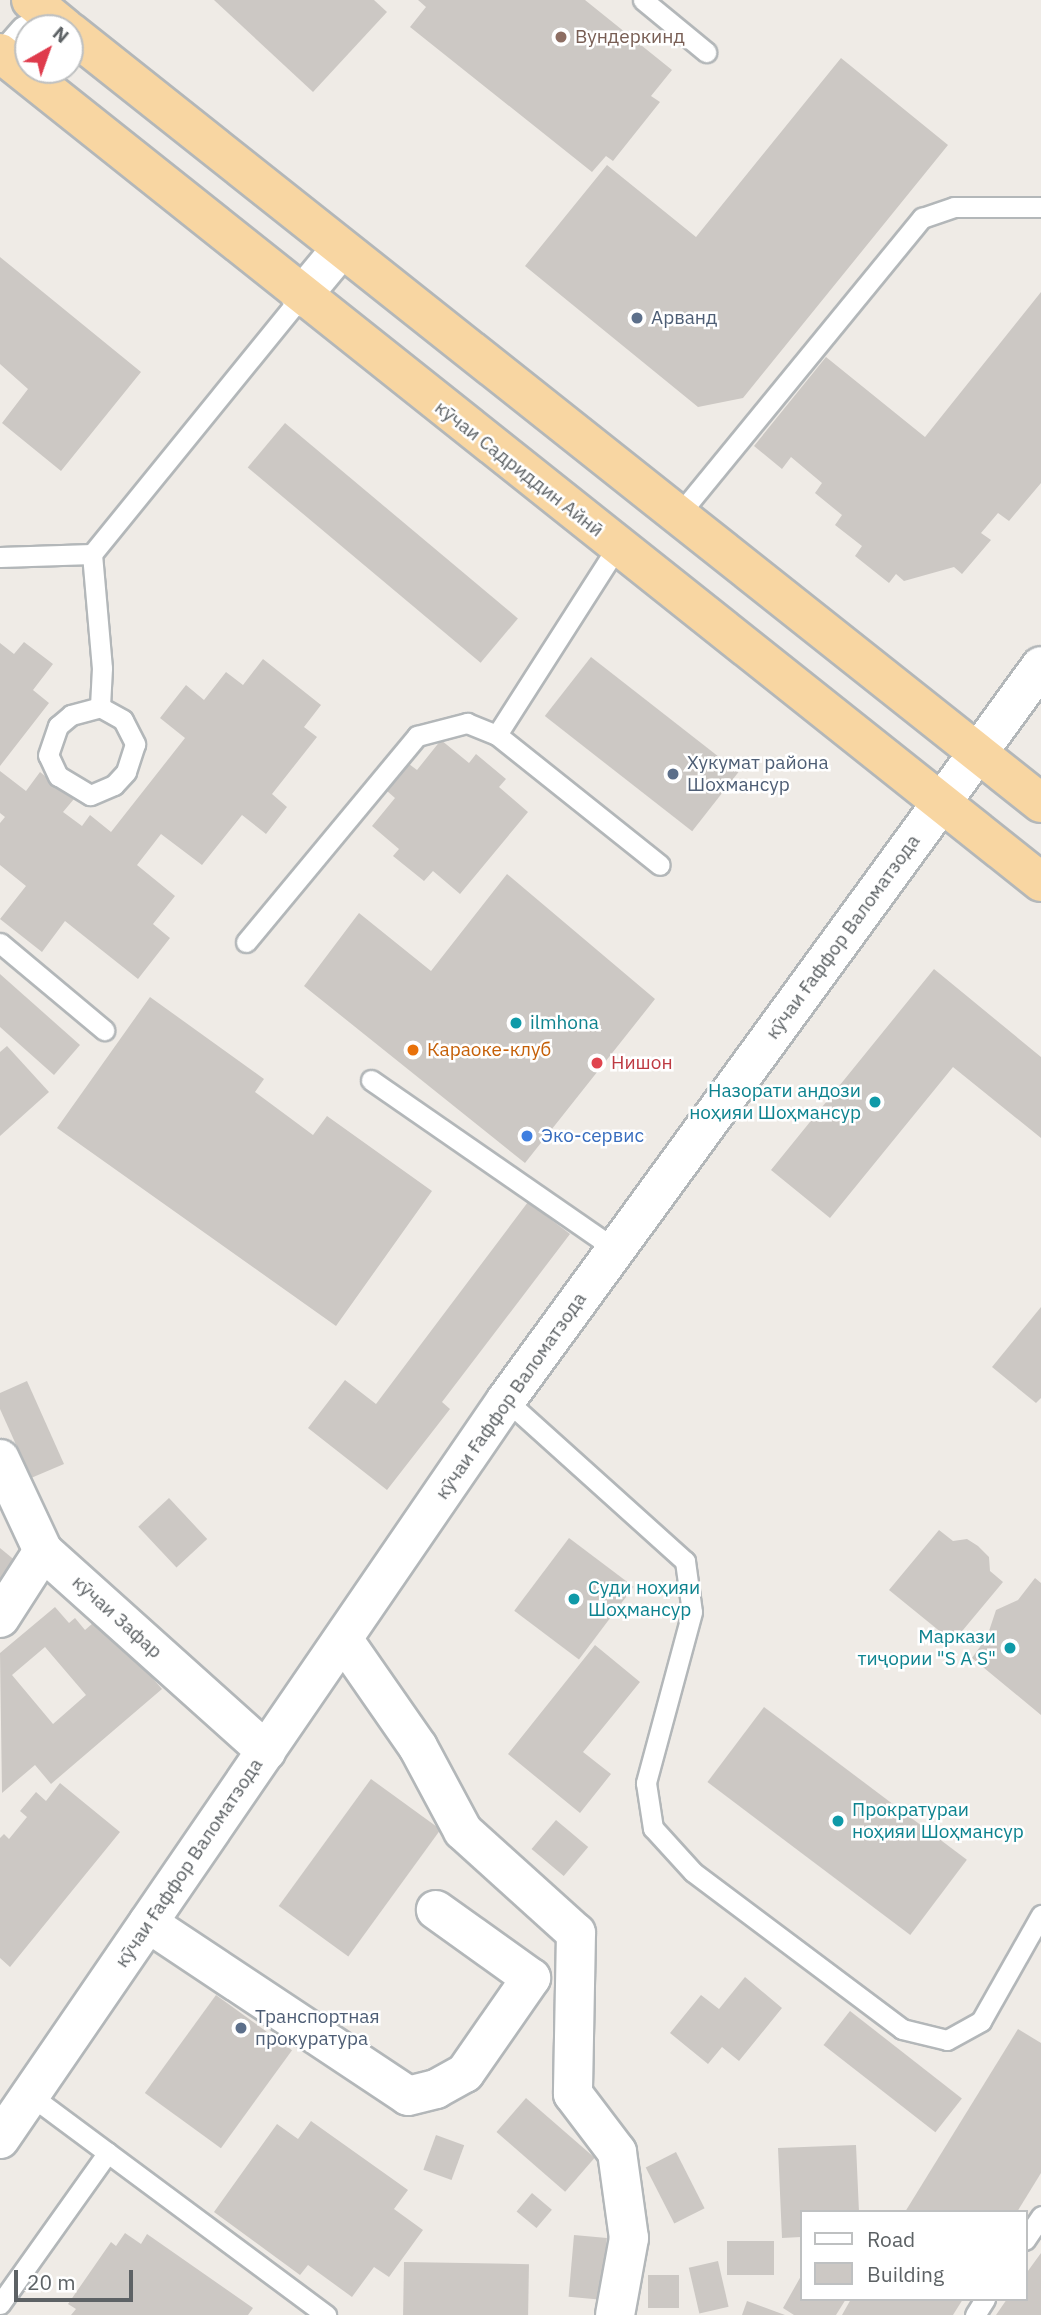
<!DOCTYPE html>
<meta charset="utf-8">
<style>
body{margin:0}
#map{position:relative;width:1041px;height:2315px;overflow:hidden;background:#efebe6;font-family:"IBM Plex Sans",sans-serif}
div>[style]{position:absolute}
.building>*{inset:0;background:#ccc8c4;transform-origin:0 0}
.roads{filter:drop-shadow(2px 0 #b3b7b9) drop-shadow(-2px 0 #b3b7b9) drop-shadow(0 2px #b3b7b9) drop-shadow(0 -2px #b3b7b9)}
.service>*{height:19px;margin:-9.5px;padding:0 9.5px;transform-origin:9.5px;border-radius:9.5px;background:#fff}
.minor>*{height:38px;margin:-19px;padding:0 19px;transform-origin:19px;border-radius:19px;background:#fff}
.trunk>*{height:38px;margin:-19px;padding:0 19px;transform-origin:19px;border-radius:19px;background:#f8d6a2}
.dots>*{width:19px;height:19px;translate:-50% -50%;box-sizing:border-box;border:4px solid #fff;border-radius:50%}
span{translate:-50% -50%;white-space:nowrap;text-align:center;line-height:1.15;-webkit-text-stroke:5px #fff;paint-order:stroke}
.education-label{font-size:19px;color:#785e54}
.left{translate:0 -50%;text-align:left}
.service-label{font-size:19px;color:#4e5e75}
.street-label{font-size:19px;color:#5d6265}
.culture-label{font-size:19px;color:#0d838f}
.right{translate:-100% -50%;text-align:right}
.food-label{font-size:19px;color:#c56008}
.health-label{font-size:19px;color:#be3a42}
.shop-label{font-size:19px;color:#366cbe}
.legend{position:absolute;left:800px;top:2210px;width:228px;height:91px;box-sizing:border-box;background:#fff;border:2px solid #bec0c1;margin:0;padding:9px 12px;list-style:none;font-size:21px;color:#5d6265}
.legend li{display:flex;align-items:center;gap:14px;height:35px}
.legend b{width:35px;border:2px solid #bec0c1}
.north{position:absolute;left:14px;top:14px;width:70px;height:70px;box-sizing:border-box;background:#fff;border:2px solid #bec0c1;border-radius:50%;rotate:40deg;font-size:19px;font-weight:700;line-height:28px;text-align:center;color:#5d6265}
.north::after{content:'';display:block;margin:auto;width:24px;height:32px;background:#df3b4c;clip-path:polygon(50% 0,100% 100%,50% 72%,0 100%)}
.scale{position:absolute;left:14px;top:2270px;width:119px;height:32px;box-sizing:border-box;border:4px solid #5d6265;border-top:0;padding-left:9px;font-size:21px;line-height:24px;white-space:nowrap;color:#5d6265;-webkit-text-stroke:5px #fff;paint-order:stroke}
</style>
<div id="map">
<div class="building">
<div style="clip-path:polygon(214px 0,374px 0,387px 12px,313px 92px)"></div>
<div style="clip-path:polygon(418px 0,585px 0,672px 70px,651px 96px,660px 102px,613px 161px,606px 156px,592px 172px,410px 27px,426px 7px)"></div>
<div style="clip-path:polygon(841px 58px,948px 145px,743px 398px,698px 407px,525px 266px,607px 165px,696px 237px)"></div>
<div style="clip-path:polygon(0 257px,141px 372px,61px 471px,2px 423px,28px 389px,0 364px)"></div>
<div style="clip-path:polygon(1041px 292px,1041px 483px,1009px 521px,998px 513px,981px 533px,991px 540px,962px 574px,954px 567px,904px 581px,896px 574px,889px 583px,855px 556px,862px 546px,835px 525px,842px 515px,815px 493px,822px 483px,791px 457px,782px 469px,754px 446px,826px 357px,925px 437px)"></div>
<div style="left:285px;top:423px;width:304px;height:58px;rotate:40deg"></div>
<div style="clip-path:polygon(24px 642px,53px 664px,33px 690px,49px 703px,0 766px,0 643px,14px 654px)"></div>
<div style="left:591px;top:657px;width:187px;height:75px;rotate:38deg"></div>
<div style="clip-path:polygon(263px 659px,321px 705px,304px 727px,317px 737px,272px 794px,287px 807px,266px 834px,242px 815px,202px 865px,161px 834px,137px 865px,175px 896px,153px 924px,170px 938px,138px 979px,65px 921px,42px 952px,0 919px,26px 886px,0 865px,0 823px,5px 817px,0 813px,0 771px,26px 791px,40px 772px,74px 799px,63px 812px,82px 826px,90px 815px,111px 832px,185px 738px,160px 718px,186px 685px,204px 700px,226px 672px,243px 685px)"></div>
<div style="clip-path:polygon(441px 740px,469px 763px,476px 754px,506px 779px,499px 787px,528px 812px,460px 894px,433px 871px,424px 881px,393px 856px,399px 849px,372px 826px,395px 798px,387px 791px,409px 764px,417px 770px)"></div>
<div style="clip-path:polygon(507px 874px,655px 999px,525px 1163px,304px 986px,359px 913px,431px 971px)"></div>
<div style="clip-path:polygon(934px 969px,1041px 1057px,1041px 1138px,953px 1067px,830px 1218px,771px 1170px)"></div>
<div style="clip-path:polygon(0 974px,80px 1045px,54px 1075px,0 1027px)"></div>
<div style="clip-path:polygon(150px 997px,264px 1079px,255px 1092px,313px 1135px,327px 1116px,432px 1191px,336px 1326px,57px 1128px)"></div>
<div style="clip-path:polygon(7px 1046px,49px 1092px,0 1136px,0 1052px)"></div>
<div style="clip-path:polygon(528px 1202px,570px 1234px,442px 1402px,450px 1409px,387px 1490px,308px 1428px,345px 1380px,376px 1404px)"></div>
<div style="clip-path:polygon(1041px 1307px,1041px 1398px,1036px 1403px,992px 1367px)"></div>
<div style="clip-path:polygon(27px 1381px,64px 1464px,31px 1478px,0 1409px,0 1393px)"></div>
<div style="left:169px;top:1498px;width:56px;height:42px;rotate:47deg"></div>
<div style="clip-path:polygon(939px 1530px,953px 1541px,967px 1539px,978px 1546px,989px 1557px,990px 1571px,1003px 1582px,953px 1642px,889px 1590px)"></div>
<div style="left:569px;top:1538px;width:81px;height:91px;rotate:37deg"></div>
<div style="clip-path:polygon(0 1548px,23px 1567px,0 1595px)"></div>
<div style="clip-path:polygon(1035px 1578px,1041px 1583px,1041px 1715px,972px 1658px,987px 1637px,996px 1610px,1018px 1600px)"></div>
<div style="clip-path:polygon(evenodd,55px 1607px,69px 1623px,75px 1618px,85px 1630px,100px 1617px,162px 1689px,51px 1784px,35px 1765px,2px 1793px,0 1653px,55px 1607px,45px 1647px,86px 1695px,53px 1724px,12px 1675px,45px 1647px)"></div>
<div style="clip-path:polygon(595px 1645px,640px 1682px,583px 1752px,611px 1774px,580px 1813px,508px 1754px)"></div>
<div style="left:764px;top:1707px;width:254px;height:94px;rotate:37deg"></div>
<div style="left:371px;top:1779px;width:86px;height:157px;rotate:36deg"></div>
<div style="clip-path:polygon(60px 1783px,120px 1832px,10px 1967px,0 1958px,0 1838px,4px 1834px,9px 1839px,27px 1817px,20px 1811px,36px 1792px,46px 1801px)"></div>
<div style="left:556px;top:1820px;width:42px;height:38px;rotate:40deg"></div>
<div style="clip-path:polygon(745px 1977px,782px 2008px,739px 2061px,722px 2047px,708px 2064px,670px 2033px,701px 1995px,719px 2009px)"></div>
<div style="left:216px;top:1995px;width:94px;height:121px;rotate:36deg"></div>
<div style="left:850px;top:2011px;width:142px;height:43px;rotate:38deg"></div>
<div style="clip-path:polygon(1018px 2029px,1041px 2043px,1041px 2173px,1017px 2212px,905px 2212px)"></div>
<div style="left:526px;top:2098px;width:91px;height:45px;rotate:41deg"></div>
<div style="clip-path:polygon(311px 2121px,408px 2190px,394px 2209px,423px 2230px,389px 2277px,374px 2267px,352px 2297px,308px 2265px,300px 2275px,214px 2212px,277px 2124px,298px 2139px)"></div>
<div style="left:436px;top:2135px;width:30px;height:37px;rotate:20deg"></div>
<div style="clip-path:polygon(856px 2145px,859px 2212px,801px 2212px,801px 2237px,782px 2238px,778px 2148px)"></div>
<div style="left:676px;top:2152px;width:63px;height:34px;rotate:63deg"></div>
<div style="left:532px;top:2193px;width:26px;height:24px;rotate:40deg"></div>
<div style="clip-path:polygon(125px 2233px,141px 2244px,147px 2234px,253px 2308px,248px 2315px,71px 2315px,76px 2309px,68px 2304px,111px 2242px,116px 2246px)"></div>
<div style="left:574px;top:2235px;width:33px;height:62px;rotate:5deg"></div>
<div style="left:727px;top:2241px;width:47px;height:34px"></div>
<div style="clip-path:polygon(1041px 2253px,1041px 2315px,996px 2315px,1007px 2299px,1025px 2299px,1025px 2275px)"></div>
<div style="left:718px;top:2261px;width:47px;height:30px;rotate:77deg"></div>
<div style="left:404px;top:2262px;width:125px;height:53px;rotate:1deg"></div>
<div style="left:648px;top:2275px;width:31px;height:33px"></div>
<div style="clip-path:polygon(801px 2276px,801px 2299px,846px 2299px,836px 2315px,794px 2315px,783px 2308px)"></div>
<div style="clip-path:polygon(851px 2299px,963px 2299px,953px 2315px,842px 2315px)"></div>
<div style="clip-path:polygon(747px 2301px,785px 2315px,742px 2315px)"></div>
</div>
<div class="roads">
<div class="service">
<div style="left:643px;top:0;width:82px;rotate:39.5deg"></div>
<div style="left:677px;top:517px;width:387px;rotate:-50.7deg"></div>
<div style="left:922px;top:218px;width:34px;rotate:-19deg"></div>
<div style="left:954px;top:207px;width:87px"></div>
<div style="left:617px;top:547px;width:223px;rotate:122.6deg"></div>
<div style="left:497px;top:735px;width:208px;rotate:38.6deg"></div>
<div style="left:92px;top:554px;width:114px;rotate:85deg"></div>
<div style="left:102px;top:668px;width:39px;rotate:93deg"></div>
<div style="left:100px;top:707px;width:26px;rotate:29deg"></div>
<div style="left:123px;top:720px;width:27px;rotate:63deg"></div>
<div style="left:135px;top:744px;width:29px;rotate:108deg"></div>
<div style="left:126px;top:772px;width:18px;rotate:133deg"></div>
<div style="left:114px;top:785px;width:26px;rotate:157deg"></div>
<div style="left:90px;top:795px;width:37px;rotate:-149deg"></div>
<div style="left:58px;top:776px;width:23px;rotate:-115deg"></div>
<div style="left:48px;top:755px;width:31px;rotate:-71deg"></div>
<div style="left:58px;top:726px;width:17px;rotate:-40deg"></div>
<div style="left:71px;top:715px;width:30px;rotate:-15deg"></div>
<div style="left:0;top:557px;width:92px;rotate:-1.9deg"></div>
<div style="left:92px;top:554px;width:331px;rotate:-50.9deg"></div>
<div style="left:246px;top:942px;width:268px;rotate:-50.3deg"></div>
<div style="left:417px;top:736px;width:52px;rotate:-14.6deg"></div>
<div style="left:467px;top:723px;width:32px;rotate:22deg"></div>
<div style="left:0;top:943px;width:136px;rotate:39.9deg"></div>
<div style="left:371px;top:1080px;width:295px;rotate:34.7deg"></div>
<div style="left:506px;top:1400px;width:241px;rotate:42deg"></div>
<div style="left:685px;top:1561px;width:51px;rotate:82.2deg"></div>
<div style="left:692px;top:1612px;width:177px;rotate:105.1deg"></div>
<div style="left:646px;top:1783px;width:46px;rotate:81.2deg"></div>
<div style="left:653px;top:1828px;width:59px;rotate:47.7deg"></div>
<div style="left:693px;top:1872px;width:261px;rotate:36.9deg"></div>
<div style="left:902px;top:2029px;width:46px;rotate:13.7deg"></div>
<div style="left:947px;top:2040px;width:39px;rotate:-29deg"></div>
<div style="left:981px;top:2021px;width:122px;rotate:-60.5deg"></div>
<div style="left:30px;top:2095px;width:369px;rotate:36.6deg"></div>
<div style="left:1025px;top:2240px;width:29px;rotate:-56deg"></div>
<div style="left:0;top:2304px;width:186px;rotate:-54.6deg"></div>
<div style="left:975px;top:2315px;width:19px;rotate:-58deg"></div>
</div>
<div class="minor">
<div style="left:7px;top:59px;width:32px;rotate:-49deg"></div>
<div style="left:301px;top:297px;width:61px;rotate:-50.3deg"></div>
<div style="left:0;top:1459px;width:102px;rotate:64.9deg"></div>
<div style="left:43px;top:1551px;width:300px;rotate:41.9deg"></div>
<div style="left:0;top:1618px;width:80px;rotate:-57.3deg"></div>
<div style="left:343px;top:1639px;width:131px;rotate:55.2deg"></div>
<div style="left:418px;top:1747px;width:95px;rotate:61.8deg"></div>
<div style="left:463px;top:1831px;width:152px;rotate:42.1deg"></div>
<div style="left:576px;top:1933px;width:161px;rotate:91.1deg"></div>
<div style="left:573px;top:2094px;width:73px;rotate:52.8deg"></div>
<div style="left:617px;top:2152px;width:87px;rotate:82.1deg"></div>
<div style="left:629px;top:2238px;width:78px;rotate:100.3deg"></div>
<div style="left:148px;top:1923px;width:312px;rotate:33.6deg"></div>
<div style="left:408px;top:2096px;width:29px;rotate:-14deg"></div>
<div style="left:436px;top:2089px;width:33px;rotate:-29deg"></div>
<div style="left:465px;top:2073px;width:116px;rotate:-55.2deg"></div>
<div style="left:531px;top:1978px;width:117px;rotate:-144.4deg"></div>
<div style="left:0;top:2139px;width:896px;rotate:-55.6deg"></div>
<div style="left:506px;top:1400px;width:908px;rotate:-53.91deg"></div>
</div>
<div class="trunk">
<div style="left:31px;top:0;width:44px;rotate:39.5deg"></div>
<div style="left:70px;top:32px;width:1240px;rotate:38.45deg"></div>
<div style="left:0;top:53px;width:1331px;rotate:38.53deg"></div>
</div>
</div>
<div class="dots">
<div style="left:561px;top:37px;background:#8d6e63"></div>
<div style="left:637px;top:318px;background:#5c6f8a"></div>
<div style="left:673px;top:774px;background:#5c6f8a"></div>
<div style="left:516px;top:1023px;background:#0f9aa8"></div>
<div style="left:413px;top:1050px;background:#e8710a"></div>
<div style="left:597px;top:1063px;background:#e0444e"></div>
<div style="left:875px;top:1102px;background:#0f9aa8"></div>
<div style="left:527px;top:1136px;background:#3f7fe0"></div>
<div style="left:574px;top:1599px;background:#0f9aa8"></div>
<div style="left:1010px;top:1648px;background:#0f9aa8"></div>
<div style="left:838px;top:1821px;background:#0f9aa8"></div>
<div style="left:241px;top:2028px;background:#5c6f8a"></div>
</div>
<div class="education-label">
<span class="left" style="left:575px;top:37px">Вундеркинд</span>
</div>
<div class="service-label">
<span class="left" style="left:651px;top:318px">Арванд</span>
<span class="left" style="left:687px;top:774px">Хукумат района<br>Шохмансур</span>
<span class="left" style="left:255px;top:2028px">Транспортная<br>прокуратура</span>
</div>
<div class="street-label">
<span style="left:519px;top:469px;rotate:38deg">кӯчаи Садриддин Айнӣ</span>
<span style="left:843px;top:937px;rotate:-54deg">кӯчаи Ғаффор Валоматзода</span>
<span style="left:511px;top:1396px;rotate:-55deg">кӯчаи Ғаффор Валоматзода</span>
<span style="left:117px;top:1617px;rotate:42deg">кӯчаи Зафар</span>
<span style="left:189px;top:1863px;rotate:-56deg">кӯчаи Ғаффор Валоматзода</span>
</div>
<div class="culture-label">
<span class="left" style="left:530px;top:1023px">ilmhona</span>
<span class="right" style="left:861px;top:1102px">Назорати андози<br>ноҳияи Шоҳмансур</span>
<span class="left" style="left:588px;top:1599px">Суди ноҳияи<br>Шоҳмансур</span>
<span class="right" style="left:996px;top:1648px">Маркази<br>тиҷории "S A S"</span>
<span class="left" style="left:852px;top:1821px">Прократураи<br>ноҳияи Шоҳмансур</span>
</div>
<div class="food-label">
<span class="left" style="left:427px;top:1050px">Караоке-клуб</span>
</div>
<div class="health-label">
<span class="left" style="left:611px;top:1063px">Нишон</span>
</div>
<div class="shop-label">
<span class="left" style="left:541px;top:1136px">Эко-сервис</span>
</div>
<ul class="legend">
<li><b style="height:9px;background:#fff"></b>Road</li>
<li><b style="height:19px;background:#ccc8c4"></b>Building</li>
</ul>
<div class="north">N</div>
<div class="scale">20 m</div>
</div>
